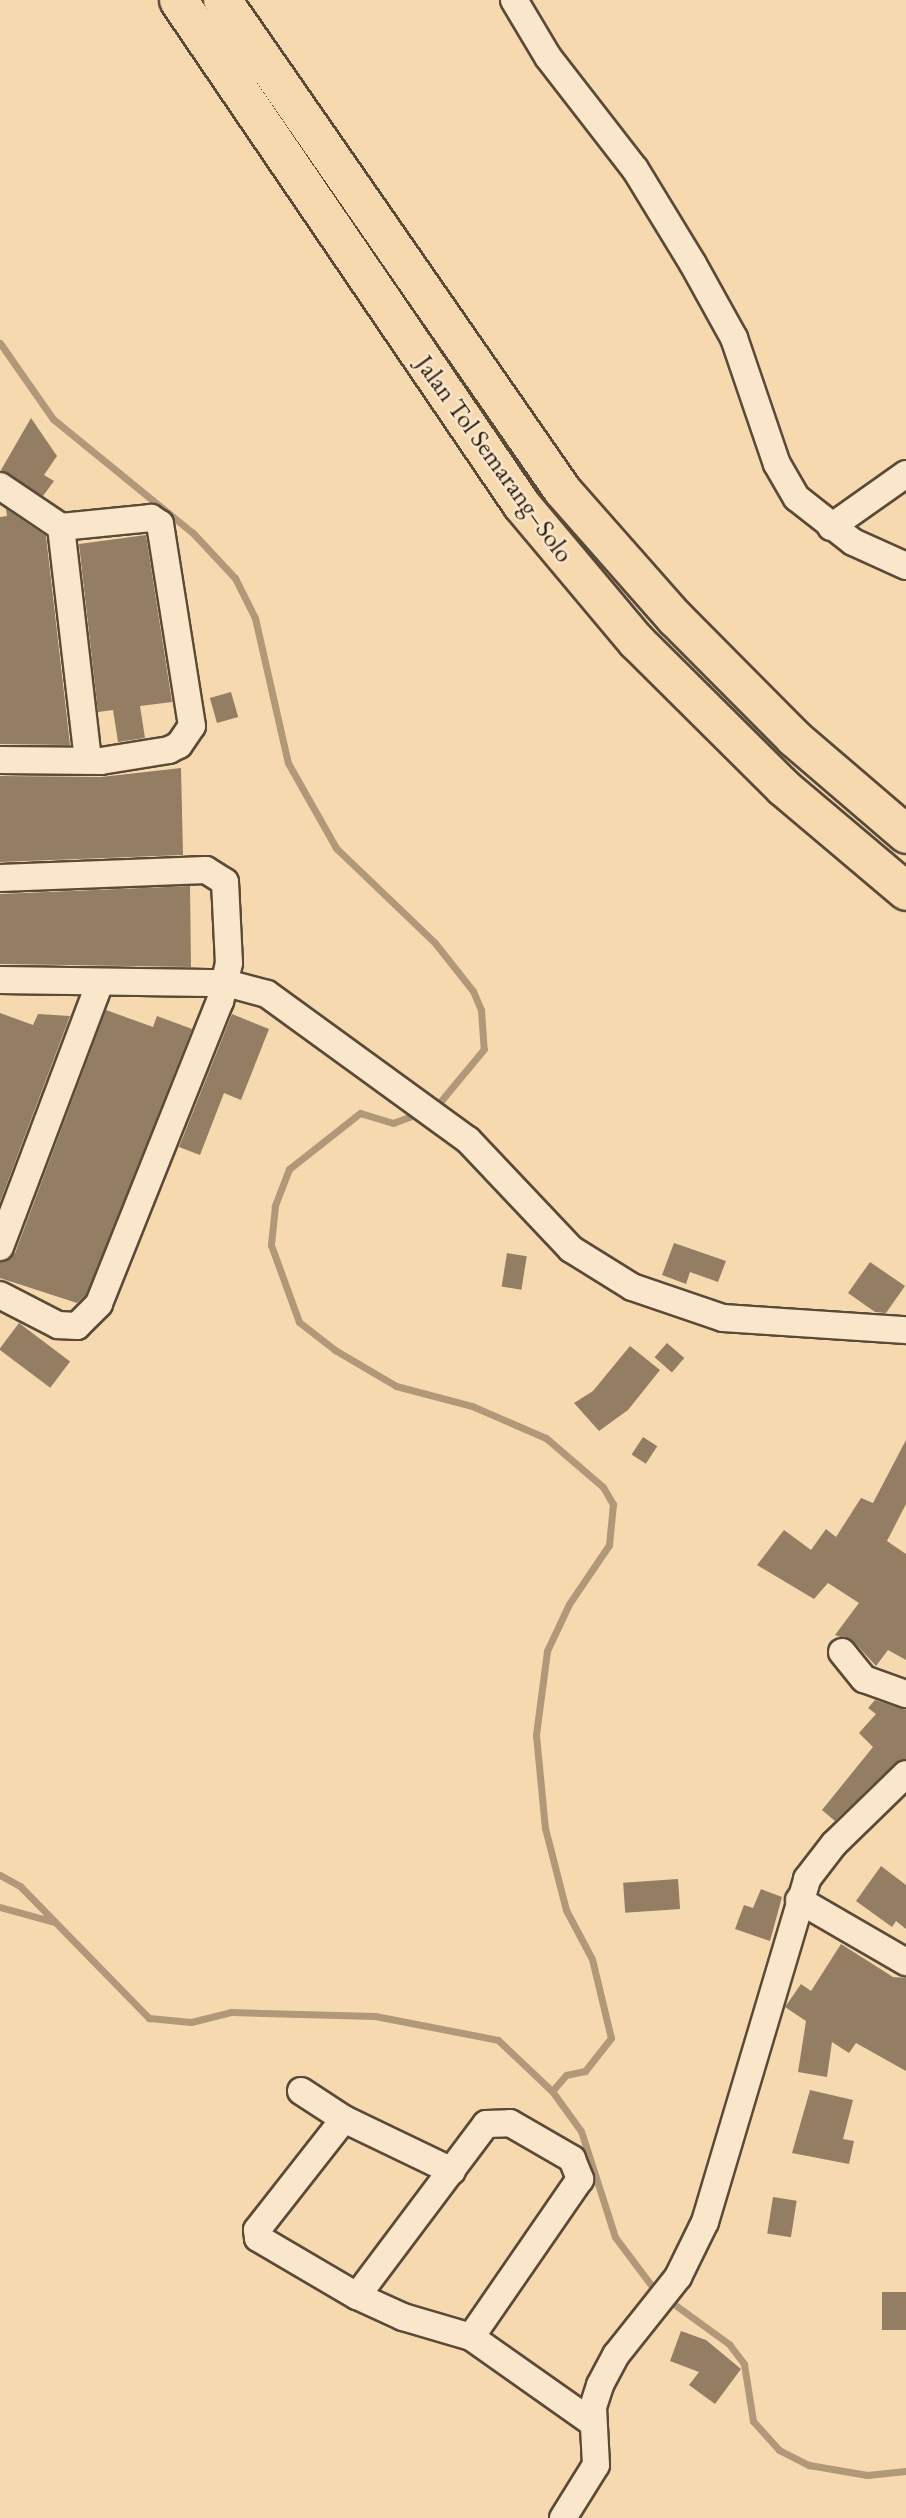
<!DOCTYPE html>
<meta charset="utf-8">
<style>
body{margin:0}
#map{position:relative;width:906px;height:2518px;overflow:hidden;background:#f7d9af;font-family:"EB Garamond",serif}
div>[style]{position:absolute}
.stream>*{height:7px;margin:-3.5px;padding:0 3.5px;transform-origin:3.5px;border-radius:3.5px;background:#b09879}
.building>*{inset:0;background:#937d63;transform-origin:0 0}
.roads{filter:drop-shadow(2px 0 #5a4a38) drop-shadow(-2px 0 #5a4a38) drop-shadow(0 2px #5a4a38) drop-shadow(0 -2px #5a4a38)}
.minor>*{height:26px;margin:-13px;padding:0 13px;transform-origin:13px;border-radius:13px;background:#fae6cb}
.highway>*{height:37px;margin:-18.5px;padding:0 18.5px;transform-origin:18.5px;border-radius:18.5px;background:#f7d9af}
span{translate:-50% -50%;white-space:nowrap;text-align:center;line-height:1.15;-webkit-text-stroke:5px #fae6cb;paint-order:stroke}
.street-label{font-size:26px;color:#261a10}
</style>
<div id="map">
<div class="stream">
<div style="left:0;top:343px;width:93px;rotate:55.1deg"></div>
<div style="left:53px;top:419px;width:181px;rotate:39.2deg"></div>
<div style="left:193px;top:533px;width:62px;rotate:47deg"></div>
<div style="left:235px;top:578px;width:45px;rotate:63.4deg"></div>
<div style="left:255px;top:618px;width:149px;rotate:77.2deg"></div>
<div style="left:288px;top:763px;width:98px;rotate:60.5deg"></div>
<div style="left:336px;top:848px;width:137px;rotate:43.8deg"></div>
<div style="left:435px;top:943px;width:61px;rotate:51.6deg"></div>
<div style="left:473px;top:991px;width:21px;rotate:67deg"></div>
<div style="left:481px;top:1010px;width:39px;rotate:86deg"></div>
<div style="left:484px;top:1049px;width:77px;rotate:129.7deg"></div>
<div style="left:420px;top:1113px;width:29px;rotate:160deg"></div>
<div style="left:393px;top:1123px;width:34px;rotate:-163deg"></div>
<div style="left:360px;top:1113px;width:90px;rotate:141.7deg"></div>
<div style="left:289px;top:1169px;width:40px;rotate:111deg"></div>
<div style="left:275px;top:1206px;width:39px;rotate:96deg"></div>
<div style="left:271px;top:1245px;width:82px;rotate:70deg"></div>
<div style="left:299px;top:1322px;width:46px;rotate:37.9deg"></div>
<div style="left:335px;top:1350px;width:71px;rotate:30.5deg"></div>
<div style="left:396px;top:1386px;width:79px;rotate:14.7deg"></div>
<div style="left:472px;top:1406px;width:81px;rotate:23.4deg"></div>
<div style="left:546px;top:1438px;width:75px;rotate:40.7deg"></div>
<div style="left:603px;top:1487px;width:20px;rotate:60deg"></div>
<div style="left:613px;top:1504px;width:41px;rotate:95.6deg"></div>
<div style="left:609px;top:1545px;width:71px;rotate:124.1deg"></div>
<div style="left:569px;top:1604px;width:52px;rotate:115.1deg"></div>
<div style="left:547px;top:1651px;width:85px;rotate:97.5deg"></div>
<div style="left:536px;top:1735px;width:93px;rotate:84.5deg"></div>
<div style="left:545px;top:1828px;width:85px;rotate:75.6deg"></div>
<div style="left:566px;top:1910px;width:55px;rotate:62deg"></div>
<div style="left:592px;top:1959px;width:81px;rotate:76.5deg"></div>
<div style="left:611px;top:2038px;width:42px;rotate:128.2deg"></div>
<div style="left:585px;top:2071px;width:19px;rotate:168deg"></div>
<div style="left:566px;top:2075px;width:21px;rotate:131deg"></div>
<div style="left:0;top:1875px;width:23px;rotate:29deg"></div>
<div style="left:20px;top:1886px;width:185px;rotate:45.7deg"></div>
<div style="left:149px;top:2018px;width:42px;rotate:5.4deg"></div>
<div style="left:191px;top:2022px;width:41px;rotate:-14deg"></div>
<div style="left:231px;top:2012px;width:144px;rotate:1.6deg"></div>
<div style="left:375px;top:2016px;width:125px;rotate:11deg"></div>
<div style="left:498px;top:2040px;width:74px;rotate:43.4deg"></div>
<div style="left:552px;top:2091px;width:49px;rotate:54.1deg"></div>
<div style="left:581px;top:2131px;width:111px;rotate:72.2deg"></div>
<div style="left:615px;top:2237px;width:70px;rotate:53.1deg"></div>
<div style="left:0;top:1907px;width:56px;rotate:15.5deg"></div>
<div style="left:667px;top:2299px;width:77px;rotate:36deg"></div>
<div style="left:729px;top:2344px;width:25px;rotate:53deg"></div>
<div style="left:744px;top:2364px;width:58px;rotate:81deg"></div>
<div style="left:753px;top:2421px;width:39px;rotate:48deg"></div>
<div style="left:779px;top:2450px;width:34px;rotate:27deg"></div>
<div style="left:809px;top:2465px;width:59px;rotate:9.8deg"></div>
<div style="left:867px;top:2475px;width:39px;rotate:-6deg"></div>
</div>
<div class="building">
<div style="clip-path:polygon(31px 418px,57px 456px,44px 475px,54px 481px,43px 496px,1px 470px)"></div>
<div style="clip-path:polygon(6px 509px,46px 536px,70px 745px,0 744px,0 517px,7px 516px)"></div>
<div style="clip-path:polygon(146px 535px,172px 702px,140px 706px,145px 738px,118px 742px,113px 710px,98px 712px,79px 544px)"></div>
<div style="left:231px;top:692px;width:26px;height:22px;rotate:74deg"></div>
<div style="clip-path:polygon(181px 768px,183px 855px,0 862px,0 776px,101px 777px)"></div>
<div style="clip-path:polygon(190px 886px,191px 967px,0 964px,0 894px)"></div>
<div style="clip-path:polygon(106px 1010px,153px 1027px,157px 1016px,192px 1029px,86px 1295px,77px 1303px,0 1278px,0 1262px,15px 1253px)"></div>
<div style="clip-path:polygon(0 1013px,33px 1025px,38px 1014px,70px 1016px,0 1202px)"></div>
<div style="clip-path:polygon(232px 1014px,269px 1029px,241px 1100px,224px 1093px,200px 1155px,179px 1147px)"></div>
<div style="clip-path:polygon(674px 1243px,726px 1261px,718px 1282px,690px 1272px,686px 1284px,662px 1275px)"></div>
<div style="left:507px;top:1253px;width:20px;height:34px;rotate:9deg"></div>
<div style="clip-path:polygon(870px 1262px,905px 1286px,886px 1313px,875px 1312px,848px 1293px)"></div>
<div style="left:19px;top:1323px;width:64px;height:33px;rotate:37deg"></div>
<div style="left:667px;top:1343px;width:23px;height:19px;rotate:41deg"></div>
<div style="clip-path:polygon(630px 1346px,660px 1370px,628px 1410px,599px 1431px,574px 1403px,593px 1391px)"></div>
<div style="left:643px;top:1437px;width:17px;height:21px;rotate:33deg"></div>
<div style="clip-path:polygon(906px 1440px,906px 1504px,887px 1541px,906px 1554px,906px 1660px,888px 1650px,876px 1666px,854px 1642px,835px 1635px,859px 1603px,828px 1583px,814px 1599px,757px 1565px,784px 1530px,811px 1550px,826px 1529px,836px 1537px,861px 1498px,873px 1503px)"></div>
<div style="clip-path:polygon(875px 1700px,906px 1710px,906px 1759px,895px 1763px,835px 1821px,822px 1810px,873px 1747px,859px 1733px,876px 1714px,868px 1708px)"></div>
<div style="clip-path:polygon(881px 1866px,906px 1885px,906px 1929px,896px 1921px,892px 1927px,856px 1901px)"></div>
<div style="left:678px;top:1879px;width:30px;height:55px;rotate:86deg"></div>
<div style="clip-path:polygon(761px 1889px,782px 1897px,770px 1941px,735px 1929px,744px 1905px,753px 1908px)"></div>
<div style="clip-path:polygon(841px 1944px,893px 1977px,906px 1978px,906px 2071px,856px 2043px,849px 2053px,832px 2042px,827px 2077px,798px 2072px,806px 2021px,785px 2007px,801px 1984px,811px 1991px)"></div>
<div style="clip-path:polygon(810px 2090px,853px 2100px,843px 2139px,854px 2141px,849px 2164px,792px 2153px)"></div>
<div style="left:773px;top:2197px;width:24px;height:37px;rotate:9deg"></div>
<div style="left:882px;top:2292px;width:24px;height:38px"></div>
<div style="clip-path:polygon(681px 2331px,706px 2340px,741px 2369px,715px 2404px,689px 2385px,699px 2372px,670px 2361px)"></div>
</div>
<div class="roads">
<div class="minor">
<div style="left:514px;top:0;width:66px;rotate:59.2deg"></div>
<div style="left:548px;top:57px;width:142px;rotate:52.2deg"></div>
<div style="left:635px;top:169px;width:111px;rotate:58.6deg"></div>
<div style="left:693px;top:264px;width:85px;rotate:61deg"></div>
<div style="left:734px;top:338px;width:133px;rotate:71.2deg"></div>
<div style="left:777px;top:464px;width:39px;rotate:60deg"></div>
<div style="left:797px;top:498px;width:71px;rotate:38.2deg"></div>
<div style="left:853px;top:542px;width:58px;rotate:24.4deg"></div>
<div style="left:0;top:486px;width:73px;rotate:33.9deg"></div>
<div style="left:61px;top:527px;width:235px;rotate:83.4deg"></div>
<div style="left:831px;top:527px;width:92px;rotate:-35.2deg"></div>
<div style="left:0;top:760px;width:101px;rotate:0.6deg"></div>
<div style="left:101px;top:761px;width:69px;rotate:-9.2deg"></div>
<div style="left:169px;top:750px;width:11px;rotate:-27deg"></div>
<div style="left:179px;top:745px;width:23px;rotate:-56deg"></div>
<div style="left:192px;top:726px;width:205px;rotate:-99deg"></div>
<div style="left:160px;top:524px;width:11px;rotate:-146deg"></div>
<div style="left:151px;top:518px;width:90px;rotate:174.3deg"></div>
<div style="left:0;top:878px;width:206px;rotate:-2.2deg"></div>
<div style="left:206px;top:870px;width:22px;rotate:32deg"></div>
<div style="left:225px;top:882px;width:81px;rotate:87.2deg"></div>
<div style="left:229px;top:963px;width:39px;rotate:103deg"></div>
<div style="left:220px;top:1001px;width:326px;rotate:111.8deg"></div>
<div style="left:99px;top:1304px;width:31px;rotate:135deg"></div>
<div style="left:77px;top:1326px;width:19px;rotate:-177deg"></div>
<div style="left:58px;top:1325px;width:65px;rotate:-152.7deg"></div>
<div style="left:0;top:980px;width:226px;rotate:0.8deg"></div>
<div style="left:226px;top:983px;width:42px;rotate:15deg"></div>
<div style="left:267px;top:994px;width:248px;rotate:36deg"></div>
<div style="left:468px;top:1140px;width:150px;rotate:46.6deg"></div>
<div style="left:571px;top:1249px;width:72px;rotate:31.9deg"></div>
<div style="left:632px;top:1287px;width:96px;rotate:18.8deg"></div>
<div style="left:723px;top:1318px;width:183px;rotate:3.8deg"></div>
<div style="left:0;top:1247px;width:280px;rotate:-69.3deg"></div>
<div style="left:842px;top:1652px;width:35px;rotate:51deg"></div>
<div style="left:864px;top:1679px;width:45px;rotate:19.7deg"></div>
<div style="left:799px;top:1900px;width:124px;rotate:30.1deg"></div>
<div style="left:301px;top:2091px;width:51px;rotate:33.1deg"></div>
<div style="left:452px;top:2171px;width:120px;rotate:-154.3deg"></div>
<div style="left:344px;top:2119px;width:141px;rotate:128.1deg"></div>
<div style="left:257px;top:2230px;width:8px;rotate:83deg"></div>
<div style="left:258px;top:2238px;width:115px;rotate:30.4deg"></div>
<div style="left:357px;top:2296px;width:51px;rotate:24.5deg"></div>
<div style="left:403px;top:2317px;width:71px;rotate:16.4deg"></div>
<div style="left:471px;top:2337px;width:149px;rotate:35.2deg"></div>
<div style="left:357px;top:2296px;width:215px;rotate:-53.1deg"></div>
<div style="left:486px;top:2124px;width:24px;rotate:-2deg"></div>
<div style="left:510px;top:2123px;width:72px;rotate:30.1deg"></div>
<div style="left:572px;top:2159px;width:22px;rotate:68deg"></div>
<div style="left:580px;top:2179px;width:192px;rotate:124.6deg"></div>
<div style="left:563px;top:2518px;width:62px;rotate:-58.1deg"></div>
<div style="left:596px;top:2465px;width:58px;rotate:-93deg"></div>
<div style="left:593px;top:2407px;width:23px;rotate:-72deg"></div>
<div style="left:600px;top:2385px;width:34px;rotate:-62deg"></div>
<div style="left:616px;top:2355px;width:100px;rotate:-51.5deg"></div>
<div style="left:678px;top:2277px;width:61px;rotate:-63.9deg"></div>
<div style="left:705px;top:2222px;width:358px;rotate:-73.4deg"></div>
<div style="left:807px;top:1879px;width:44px;rotate:-52.4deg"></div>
<div style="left:834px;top:1844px;width:100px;rotate:-44.2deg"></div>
</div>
<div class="highway">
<div style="left:178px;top:0;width:610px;rotate:55.76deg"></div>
<div style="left:521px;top:504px;width:179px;rotate:50deg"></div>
<div style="left:636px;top:641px;width:207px;rotate:44.8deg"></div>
<div style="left:783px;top:787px;width:161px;rotate:40.2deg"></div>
<div style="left:222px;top:0;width:596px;rotate:55.24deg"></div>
<div style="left:562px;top:490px;width:171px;rotate:48.6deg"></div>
<div style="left:675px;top:618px;width:168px;rotate:45.2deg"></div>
<div style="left:793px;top:737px;width:149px;rotate:40.6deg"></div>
</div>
</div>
<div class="street-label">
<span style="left:494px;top:459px;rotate:54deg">Jalan Tol Semarang–Solo</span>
</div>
</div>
